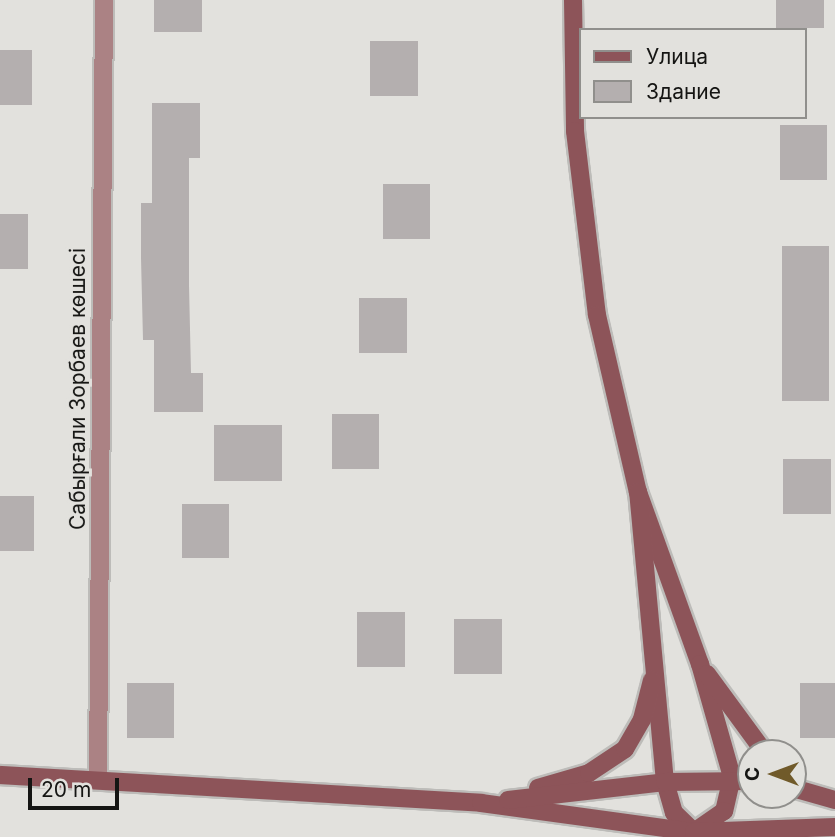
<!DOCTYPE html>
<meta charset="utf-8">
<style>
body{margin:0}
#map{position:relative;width:835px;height:837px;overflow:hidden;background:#e2e1dd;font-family:Inter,sans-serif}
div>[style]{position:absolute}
.building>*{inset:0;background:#b4afaf;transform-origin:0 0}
.roads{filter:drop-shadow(2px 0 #bdbcb9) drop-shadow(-2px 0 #bdbcb9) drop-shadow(0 2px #bdbcb9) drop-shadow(0 -2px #bdbcb9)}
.street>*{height:18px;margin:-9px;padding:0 9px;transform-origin:9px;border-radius:9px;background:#ab8284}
.secondary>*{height:18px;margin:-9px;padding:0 9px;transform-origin:9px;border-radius:9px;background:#8d5459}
span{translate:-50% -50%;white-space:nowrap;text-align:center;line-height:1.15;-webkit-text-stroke:6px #e2e1dd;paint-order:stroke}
.street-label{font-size:21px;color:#151513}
.legend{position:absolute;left:579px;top:28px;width:228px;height:91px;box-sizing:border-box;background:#e2e1dd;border:2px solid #908f8c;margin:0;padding:9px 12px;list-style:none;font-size:21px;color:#151513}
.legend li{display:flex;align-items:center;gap:14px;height:35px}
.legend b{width:35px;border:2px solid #908f8c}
.north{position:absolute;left:737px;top:739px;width:70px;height:70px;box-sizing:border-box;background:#e2e1dd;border:2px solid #908f8c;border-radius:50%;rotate:270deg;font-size:19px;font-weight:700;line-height:28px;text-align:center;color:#151513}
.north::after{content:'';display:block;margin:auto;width:24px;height:32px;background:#705a2a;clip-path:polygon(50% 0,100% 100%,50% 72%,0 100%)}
.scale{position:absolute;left:28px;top:778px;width:91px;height:32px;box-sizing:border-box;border:4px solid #151513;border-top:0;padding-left:9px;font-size:21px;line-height:24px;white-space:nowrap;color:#151513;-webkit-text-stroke:5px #e2e1dd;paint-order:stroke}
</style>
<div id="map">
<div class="building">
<div style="left:154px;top:0;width:48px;height:32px"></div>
<div style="left:776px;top:0;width:48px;height:28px"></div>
<div style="left:370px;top:41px;width:48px;height:55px"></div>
<div style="left:0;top:50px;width:32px;height:55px"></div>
<div style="clip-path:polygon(152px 103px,200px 103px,200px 158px,189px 158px,189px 285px,191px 373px,203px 373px,203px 412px,154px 412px,154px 340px,143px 340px,141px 258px,141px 203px,152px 203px)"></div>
<div style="left:780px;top:125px;width:47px;height:55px"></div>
<div style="left:383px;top:184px;width:47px;height:55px"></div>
<div style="left:0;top:214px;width:28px;height:55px"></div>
<div style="left:782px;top:246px;width:47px;height:155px"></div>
<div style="left:359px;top:298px;width:48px;height:55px"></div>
<div style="left:332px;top:414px;width:47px;height:55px"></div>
<div style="left:214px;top:425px;width:68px;height:56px"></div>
<div style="left:783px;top:459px;width:48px;height:55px"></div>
<div style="left:0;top:496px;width:34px;height:55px"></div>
<div style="left:182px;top:504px;width:47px;height:54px"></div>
<div style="left:357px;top:612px;width:48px;height:55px"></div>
<div style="left:454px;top:619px;width:48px;height:55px"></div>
<div style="left:127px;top:683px;width:47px;height:55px"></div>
<div style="left:800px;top:683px;width:35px;height:55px"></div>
</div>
<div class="roads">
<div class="street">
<div style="left:98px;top:778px;width:778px;rotate:-89.56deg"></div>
</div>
<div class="secondary">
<div style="left:573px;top:0;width:131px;rotate:89.1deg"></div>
<div style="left:575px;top:131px;width:185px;rotate:83.2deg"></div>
<div style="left:597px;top:315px;width:182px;rotate:77deg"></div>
<div style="left:638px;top:492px;width:183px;rotate:70.2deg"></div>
<div style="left:700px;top:664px;width:117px;rotate:74.2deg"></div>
<div style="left:732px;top:777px;width:35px;rotate:103deg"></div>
<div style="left:724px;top:811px;width:37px;rotate:145deg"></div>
<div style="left:694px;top:832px;width:28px;rotate:-136deg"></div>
<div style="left:674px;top:813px;width:32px;rotate:-106deg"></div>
<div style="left:665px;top:782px;width:291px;rotate:-95.3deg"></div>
<div style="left:707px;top:674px;width:98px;rotate:53.7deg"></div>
<div style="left:0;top:775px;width:482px;rotate:3.3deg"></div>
<div style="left:481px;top:803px;width:215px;rotate:7.8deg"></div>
<div style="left:694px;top:832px;width:141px;rotate:-2deg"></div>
<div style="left:538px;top:788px;width:53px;rotate:-16.4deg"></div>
<div style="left:589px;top:773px;width:43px;rotate:-33.7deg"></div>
<div style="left:625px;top:749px;width:34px;rotate:-60deg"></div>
<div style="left:642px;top:719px;width:40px;rotate:-75.6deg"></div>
<div style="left:793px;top:788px;width:44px;rotate:15.9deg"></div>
<div style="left:508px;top:800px;width:158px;rotate:-6.5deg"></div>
<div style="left:665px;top:782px;width:86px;rotate:-0.7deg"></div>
</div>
</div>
<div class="street-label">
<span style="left:78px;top:389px;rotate:-90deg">Сабырғали Зорбаев көшесі</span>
</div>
<ul class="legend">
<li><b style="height:9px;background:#8d5459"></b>Улица</li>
<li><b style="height:19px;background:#b4afaf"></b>Здание</li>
</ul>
<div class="north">С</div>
<div class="scale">20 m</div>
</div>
